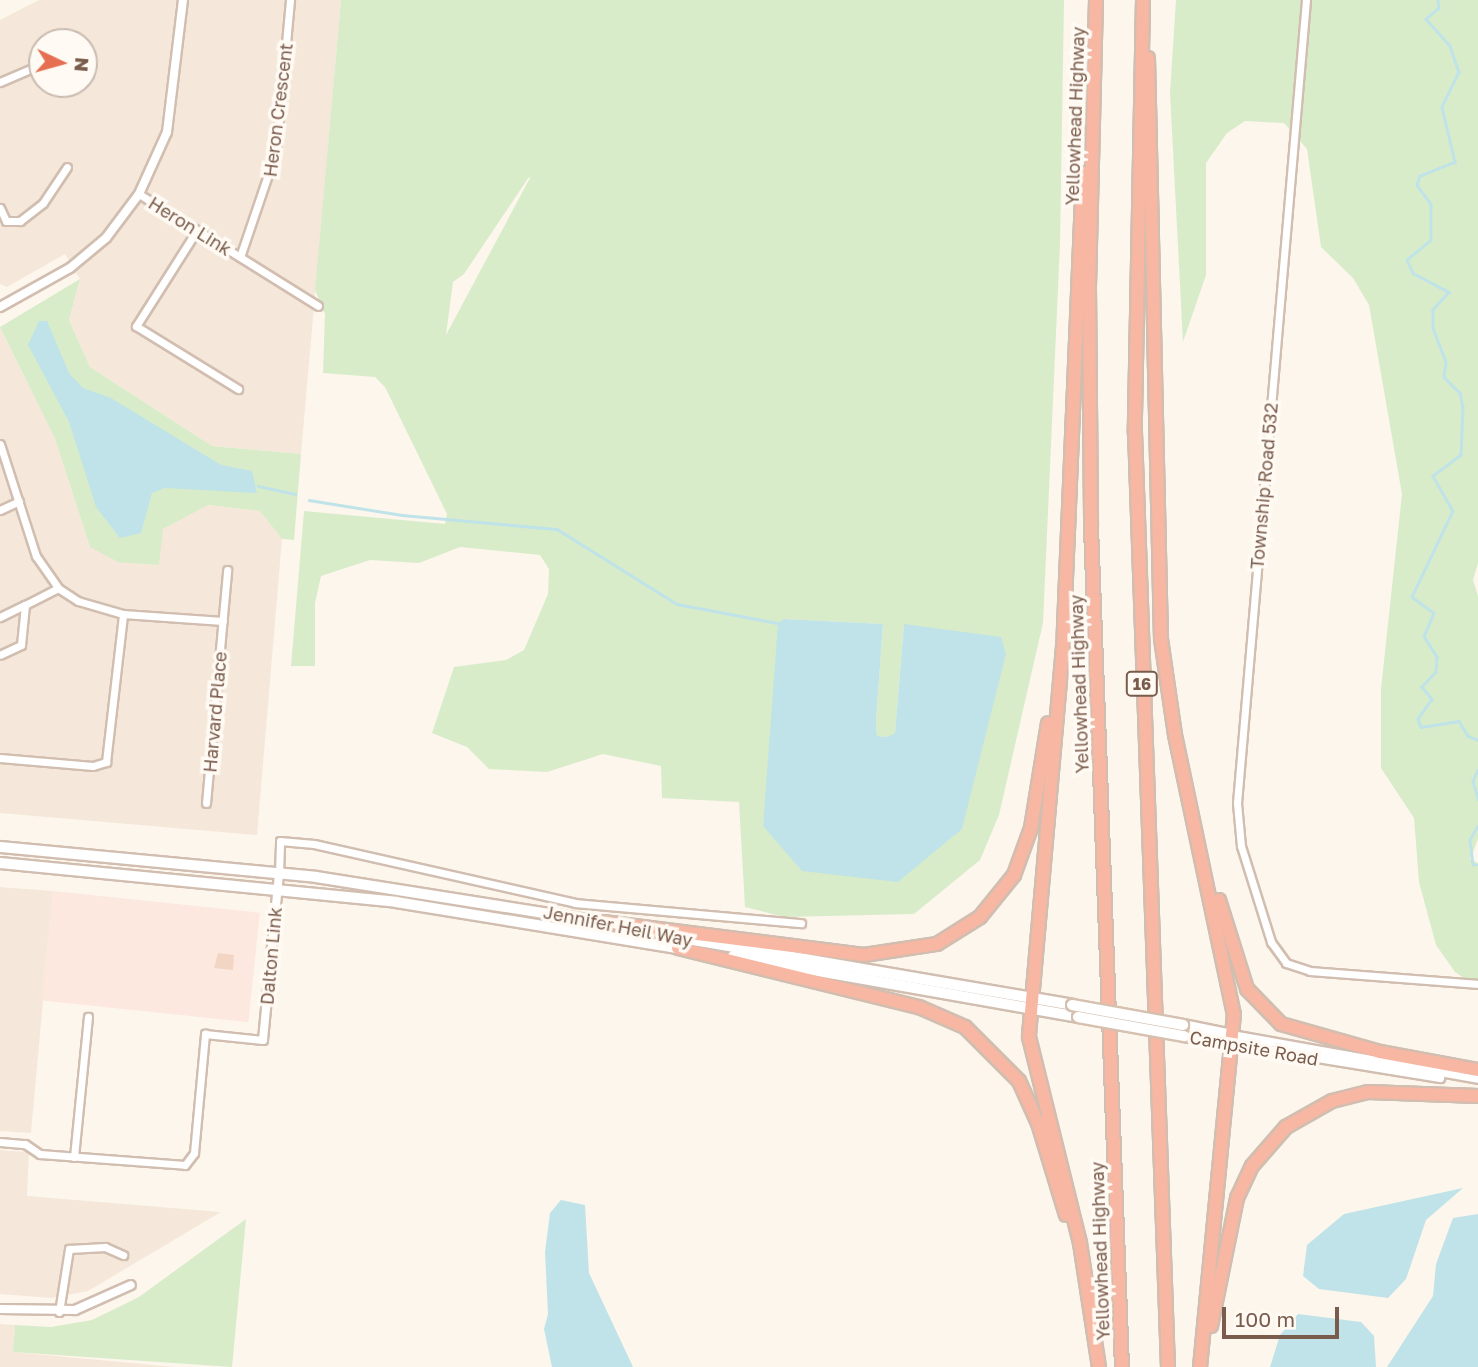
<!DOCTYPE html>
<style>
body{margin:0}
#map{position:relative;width:1478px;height:1367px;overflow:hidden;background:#fdf6ec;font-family:"Golos Text",sans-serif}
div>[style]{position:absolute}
.residential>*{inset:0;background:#f5e8da}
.commercial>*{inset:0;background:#fde8e0;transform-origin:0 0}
.green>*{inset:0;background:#d8ecc9}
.water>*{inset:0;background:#bfe3e8}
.stream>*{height:2.5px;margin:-1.25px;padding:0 1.25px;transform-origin:1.25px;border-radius:1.25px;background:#bfe3e8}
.building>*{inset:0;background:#f3d5c3}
.roads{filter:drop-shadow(2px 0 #d1beb0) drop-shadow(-2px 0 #d1beb0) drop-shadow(0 2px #d1beb0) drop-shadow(0 -2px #d1beb0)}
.minor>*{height:7px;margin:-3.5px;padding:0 3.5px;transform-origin:3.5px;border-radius:3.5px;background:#fff}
.tertiary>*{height:8px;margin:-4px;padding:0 4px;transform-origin:4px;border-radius:4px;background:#fff}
.secondary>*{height:10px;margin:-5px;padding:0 5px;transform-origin:5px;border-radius:5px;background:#fff}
.motorway>*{height:12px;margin:-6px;padding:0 6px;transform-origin:6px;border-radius:6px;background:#f7b7a3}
.bridges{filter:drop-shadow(2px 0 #d6c0b0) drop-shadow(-2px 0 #d6c0b0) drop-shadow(0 2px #d6c0b0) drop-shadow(0 -2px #d6c0b0)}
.secondary-bridge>*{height:10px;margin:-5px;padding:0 5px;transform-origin:5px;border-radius:5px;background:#fff}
span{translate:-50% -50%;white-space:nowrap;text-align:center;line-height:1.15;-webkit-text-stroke:7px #fffaf3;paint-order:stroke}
.shield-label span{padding:2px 5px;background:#fffaf3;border:2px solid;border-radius:5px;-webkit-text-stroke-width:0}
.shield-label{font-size:16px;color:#7a5c4d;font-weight:700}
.street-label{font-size:18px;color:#7a5c4d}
.north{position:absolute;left:28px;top:28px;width:70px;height:70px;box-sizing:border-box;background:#fffaf3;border:2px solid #cabbb1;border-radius:50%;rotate:95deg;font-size:19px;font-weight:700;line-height:28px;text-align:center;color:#7a5c4d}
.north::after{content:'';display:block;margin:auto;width:24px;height:32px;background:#e76f51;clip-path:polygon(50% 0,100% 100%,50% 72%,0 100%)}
.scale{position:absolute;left:1222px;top:1307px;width:117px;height:32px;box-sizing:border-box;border:4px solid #7a5c4d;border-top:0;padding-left:9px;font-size:21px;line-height:24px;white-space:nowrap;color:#7a5c4d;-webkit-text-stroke:5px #fffaf3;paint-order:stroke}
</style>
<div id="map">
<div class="residential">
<div style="clip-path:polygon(evenodd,39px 0,341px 0,301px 454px,212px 446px,90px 367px,69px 320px,80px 279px,65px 254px,7px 287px,0 284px,0 20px,39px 0,42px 42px,84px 42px,84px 84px,42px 84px,42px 42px)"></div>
<div style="clip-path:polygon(0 327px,55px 439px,90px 547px,163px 529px,207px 505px,260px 511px,282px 539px,257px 835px,0 813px)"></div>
<div style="clip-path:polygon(0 887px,53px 891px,31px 1133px,0 1131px)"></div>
<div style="clip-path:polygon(0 1150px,29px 1152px,27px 1196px,221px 1212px,88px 1291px,51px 1298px,0 1294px)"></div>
<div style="clip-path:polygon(0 1324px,15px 1325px,13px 1352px,175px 1367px,0 1367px)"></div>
</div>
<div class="commercial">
<div style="left:53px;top:891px;width:208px;height:110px;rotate:6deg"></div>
</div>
<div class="green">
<div style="clip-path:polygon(evenodd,341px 0,1064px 0,1060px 244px,1043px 623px,999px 815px,980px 860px,914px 914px,784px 917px,745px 907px,739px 802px,662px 798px,661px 766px,603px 754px,547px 772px,489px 769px,467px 747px,432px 733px,454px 667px,506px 660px,524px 650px,548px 594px,549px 569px,540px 555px,460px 547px,419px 563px,370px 560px,321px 576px,315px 603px,315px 666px,291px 666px,304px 511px,445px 524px,447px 514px,385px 387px,375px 377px,323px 373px,325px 314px,315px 290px,341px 0,529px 177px,530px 178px,446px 335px,453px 282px,464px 274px,529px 177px,341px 0,784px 619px,883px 624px,876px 722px,877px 736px,887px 737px,895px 734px,904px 624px,898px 882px,763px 826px,784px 619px)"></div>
<div style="clip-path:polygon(1176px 0,1478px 0,1478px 563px,1473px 580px,1478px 596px,1478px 839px,1470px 859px,1478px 863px,1478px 987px,1455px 972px,1436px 945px,1419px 882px,1414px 818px,1381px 768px,1381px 689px,1402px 494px,1369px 305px,1353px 278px,1321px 247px,1307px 149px,1284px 123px,1245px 121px,1227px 133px,1206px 163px,1206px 275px,1183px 342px,1170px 93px)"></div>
<div style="clip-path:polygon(80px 279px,69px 320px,90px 367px,212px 446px,301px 454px,294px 540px,282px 539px,260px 511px,208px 505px,163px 529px,159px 565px,118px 562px,90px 547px,55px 439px,0 327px)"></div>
<div style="clip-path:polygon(246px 1219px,232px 1367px,13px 1352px,15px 1325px,51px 1327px,92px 1320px,139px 1297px)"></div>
</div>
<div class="water">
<div style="clip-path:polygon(39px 321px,47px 321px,69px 373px,83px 388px,111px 398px,221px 465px,252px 471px,257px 493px,165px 488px,152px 493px,141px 533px,120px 538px,96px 507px,69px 422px,28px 345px)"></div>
<div style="clip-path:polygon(784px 619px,883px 624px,876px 722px,877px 736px,887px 737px,895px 733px,904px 624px,1001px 637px,1006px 654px,962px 829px,898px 882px,802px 871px,763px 826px,778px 623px)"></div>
<div style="clip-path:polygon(1463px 1188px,1426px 1220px,1406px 1279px,1388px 1298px,1319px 1289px,1303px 1276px,1307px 1245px,1344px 1214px)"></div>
<div style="clip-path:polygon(561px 1200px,585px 1205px,589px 1273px,633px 1367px,552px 1367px,544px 1329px,548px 1314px,545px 1252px,550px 1213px)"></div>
<div style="clip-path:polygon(1478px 1214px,1478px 1367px,1387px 1367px,1433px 1296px,1436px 1264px,1453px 1218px)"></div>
<div style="clip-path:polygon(1298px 1314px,1361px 1322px,1374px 1336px,1376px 1367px,1270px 1367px,1280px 1335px)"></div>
</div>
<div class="stream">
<div style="left:1438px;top:0;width:8px;rotate:83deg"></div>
<div style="left:1439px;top:8px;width:17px;rotate:140deg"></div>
<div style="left:1426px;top:19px;width:36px;rotate:48deg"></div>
<div style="left:1450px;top:46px;width:28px;rotate:71deg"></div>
<div style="left:1459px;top:72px;width:39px;rotate:116deg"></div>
<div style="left:1442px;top:107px;width:57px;rotate:76.7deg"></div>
<div style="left:1455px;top:162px;width:38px;rotate:158deg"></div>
<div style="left:1420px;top:176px;width:9px;rotate:108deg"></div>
<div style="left:1417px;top:185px;width:24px;rotate:54deg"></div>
<div style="left:1431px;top:204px;width:36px;rotate:90deg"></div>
<div style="left:1431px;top:240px;width:31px;rotate:140deg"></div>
<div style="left:1407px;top:260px;width:14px;rotate:65deg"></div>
<div style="left:1413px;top:273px;width:41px;rotate:27.8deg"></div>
<div style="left:1449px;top:292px;width:24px;rotate:132deg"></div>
<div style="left:1433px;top:310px;width:18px;rotate:90deg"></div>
<div style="left:1433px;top:328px;width:36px;rotate:69deg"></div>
<div style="left:1446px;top:362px;width:15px;rotate:98deg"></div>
<div style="left:1444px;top:377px;width:23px;rotate:45deg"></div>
<div style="left:1460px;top:393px;width:14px;rotate:78deg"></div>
<div style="left:1463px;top:407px;width:48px;rotate:92.4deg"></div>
<div style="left:1461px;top:455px;width:35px;rotate:143deg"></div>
<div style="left:1433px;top:476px;width:40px;rotate:60.3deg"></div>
<div style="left:1453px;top:511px;width:95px;rotate:115.5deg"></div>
<div style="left:1412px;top:597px;width:27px;rotate:36deg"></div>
<div style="left:1434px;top:613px;width:25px;rotate:113deg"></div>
<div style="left:1424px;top:636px;width:25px;rotate:58deg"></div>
<div style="left:1437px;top:657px;width:15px;rotate:94deg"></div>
<div style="left:1436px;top:672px;width:21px;rotate:133deg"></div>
<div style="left:1422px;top:687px;width:16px;rotate:50deg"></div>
<div style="left:1432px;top:699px;width:24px;rotate:125deg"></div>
<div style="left:1418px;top:719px;width:9px;rotate:69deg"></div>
<div style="left:1421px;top:727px;width:38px;rotate:-9deg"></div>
<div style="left:1459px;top:721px;width:17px;rotate:59deg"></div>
<div style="left:1468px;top:736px;width:11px;rotate:22deg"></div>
<div style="left:258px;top:486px;width:38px;rotate:12deg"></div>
<div style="left:309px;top:500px;width:94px;rotate:9.2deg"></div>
<div style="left:402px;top:515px;width:156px;rotate:5.2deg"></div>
<div style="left:557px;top:529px;width:142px;rotate:32deg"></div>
<div style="left:677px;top:604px;width:103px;rotate:10.7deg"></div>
<div style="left:1478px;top:770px;width:12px;rotate:114deg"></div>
<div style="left:1473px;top:781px;width:19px;rotate:74deg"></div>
<div style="left:1478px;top:826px;width:16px;rotate:120deg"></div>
<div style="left:1470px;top:840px;width:25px;rotate:83deg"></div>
<div style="left:1473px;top:865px;width:5px"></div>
</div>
<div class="building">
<div style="clip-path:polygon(218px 953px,234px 955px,233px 970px,214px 968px)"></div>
</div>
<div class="roads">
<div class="minor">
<div style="left:1306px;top:0;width:806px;rotate:94.91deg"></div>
<div style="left:1237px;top:803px;width:43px;rotate:84.7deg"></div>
<div style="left:1241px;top:846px;width:101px;rotate:72.6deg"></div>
<div style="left:1271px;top:942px;width:26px;rotate:54deg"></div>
<div style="left:1286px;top:963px;width:25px;rotate:18deg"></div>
<div style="left:1310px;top:971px;width:169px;rotate:4.4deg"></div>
<div style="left:0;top:82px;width:46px;rotate:-23.2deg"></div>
<div style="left:139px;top:194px;width:211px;rotate:32deg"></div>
<div style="left:0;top:208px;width:14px;rotate:65deg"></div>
<div style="left:6px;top:221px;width:14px"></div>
<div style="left:20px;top:221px;width:29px;rotate:-38deg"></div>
<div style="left:43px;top:203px;width:43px;rotate:-56.3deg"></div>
<div style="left:197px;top:230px;width:114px;rotate:122.4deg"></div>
<div style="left:136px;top:326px;width:120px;rotate:31.7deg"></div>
<div style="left:240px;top:257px;width:112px;rotate:-71.2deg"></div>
<div style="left:276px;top:151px;width:152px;rotate:-84.7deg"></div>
<div style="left:0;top:444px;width:118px;rotate:72.2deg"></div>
<div style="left:36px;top:556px;width:39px;rotate:55deg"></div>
<div style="left:58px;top:588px;width:24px;rotate:33deg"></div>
<div style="left:78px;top:601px;width:47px;rotate:16.1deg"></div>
<div style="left:123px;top:614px;width:100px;rotate:4deg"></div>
<div style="left:0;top:510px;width:21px;rotate:-25deg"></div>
<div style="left:25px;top:605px;width:37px;rotate:-27deg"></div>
<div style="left:0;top:617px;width:28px;rotate:-26deg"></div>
<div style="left:25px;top:605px;width:40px;rotate:95.7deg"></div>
<div style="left:21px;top:645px;width:23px;rotate:155deg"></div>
<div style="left:0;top:758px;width:93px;rotate:4.9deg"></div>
<div style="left:93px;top:766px;width:14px;rotate:-17deg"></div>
<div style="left:106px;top:762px;width:149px;rotate:-83.4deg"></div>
<div style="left:206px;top:803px;width:234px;rotate:-84.8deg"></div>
<div style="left:279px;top:873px;width:32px;rotate:-88deg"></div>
<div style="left:280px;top:841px;width:34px;rotate:5deg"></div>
<div style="left:314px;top:844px;width:268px;rotate:12.7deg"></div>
<div style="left:575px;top:903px;width:227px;rotate:5.1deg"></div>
<div style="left:0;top:1142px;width:25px;rotate:5deg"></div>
<div style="left:25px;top:1144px;width:18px;rotate:34deg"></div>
<div style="left:40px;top:1154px;width:145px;rotate:4.3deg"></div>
<div style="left:185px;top:1165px;width:15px;rotate:-53deg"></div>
<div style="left:194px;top:1153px;width:120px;rotate:-84.7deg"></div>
<div style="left:205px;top:1034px;width:58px;rotate:5.9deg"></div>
<div style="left:74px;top:1157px;width:141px;rotate:-84.3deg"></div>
<div style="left:59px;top:1312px;width:64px;rotate:-81deg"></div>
<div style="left:69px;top:1249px;width:36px;rotate:-3deg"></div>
<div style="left:105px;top:1247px;width:20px;rotate:24deg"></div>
</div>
<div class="tertiary">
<div style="left:0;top:307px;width:80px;rotate:-29.1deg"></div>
<div style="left:70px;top:268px;width:47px;rotate:-39.8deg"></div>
<div style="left:106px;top:238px;width:55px;rotate:-53.1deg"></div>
<div style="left:139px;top:194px;width:68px;rotate:-65.7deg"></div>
<div style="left:167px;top:132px;width:133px;rotate:-83.1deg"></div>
<div style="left:1232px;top:1035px;width:250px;rotate:10.1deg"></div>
<div style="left:263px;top:1040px;width:168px;rotate:-84.5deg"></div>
<div style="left:1232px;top:1044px;width:211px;rotate:9.3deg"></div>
<div style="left:0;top:1309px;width:75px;rotate:0.8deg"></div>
<div style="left:75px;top:1310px;width:61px;rotate:-24.1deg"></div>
</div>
<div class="secondary">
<div style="left:0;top:847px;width:317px;rotate:5.4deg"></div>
<div style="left:316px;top:877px;width:295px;rotate:9deg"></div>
<div style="left:0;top:863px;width:398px;rotate:5.6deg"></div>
<div style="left:396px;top:902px;width:291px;rotate:9.3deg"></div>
<div style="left:670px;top:936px;width:408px;rotate:9.7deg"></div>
<div style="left:733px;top:956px;width:350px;rotate:10deg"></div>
<div style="left:1183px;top:1025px;width:50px;rotate:11.5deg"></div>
<div style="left:1184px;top:1036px;width:49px;rotate:9.5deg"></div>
</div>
<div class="motorway">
<div style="left:1096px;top:0;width:288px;rotate:91.4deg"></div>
<div style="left:1089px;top:288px;width:239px;rotate:89.5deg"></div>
<div style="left:1091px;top:527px;width:841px;rotate:87.89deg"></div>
<div style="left:1143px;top:0;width:432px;rotate:91.1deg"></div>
<div style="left:1135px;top:432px;width:936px;rotate:87.98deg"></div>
<div style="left:1148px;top:58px;width:581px;rotate:88.72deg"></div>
<div style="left:1161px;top:639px;width:97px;rotate:81.7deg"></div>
<div style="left:1175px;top:735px;width:285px;rotate:78.1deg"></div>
<div style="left:1234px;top:1014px;width:355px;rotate:95.5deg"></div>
<div style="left:1083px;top:173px;width:462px;rotate:92.4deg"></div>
<div style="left:1064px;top:635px;width:404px;rotate:95deg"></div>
<div style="left:1029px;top:1037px;width:212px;rotate:76.1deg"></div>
<div style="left:1080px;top:1243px;width:125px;rotate:81.3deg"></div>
<div style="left:1219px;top:900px;width:93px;rotate:72.5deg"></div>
<div style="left:1247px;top:989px;width:49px;rotate:45.8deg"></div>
<div style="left:1281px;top:1024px;width:103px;rotate:15.8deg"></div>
<div style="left:1380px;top:1052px;width:100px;rotate:10.4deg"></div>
<div style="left:603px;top:922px;width:263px;rotate:7.2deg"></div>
<div style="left:864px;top:955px;width:74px;rotate:-8.6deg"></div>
<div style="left:937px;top:944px;width:51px;rotate:-32.1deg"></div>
<div style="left:980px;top:917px;width:54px;rotate:-51deg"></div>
<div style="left:1014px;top:875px;width:50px;rotate:-70.1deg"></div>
<div style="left:1031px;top:828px;width:106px;rotate:-80.8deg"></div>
<div style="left:678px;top:948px;width:248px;rotate:13.8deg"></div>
<div style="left:919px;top:1007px;width:50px;rotate:23.5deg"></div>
<div style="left:965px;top:1027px;width:76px;rotate:45deg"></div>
<div style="left:1019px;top:1081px;width:46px;rotate:65.7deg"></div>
<div style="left:1038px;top:1123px;width:96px;rotate:73.1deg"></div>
<div style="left:1211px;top:1326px;width:131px;rotate:-78.5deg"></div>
<div style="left:1237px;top:1198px;width:35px;rotate:-65deg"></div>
<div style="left:1252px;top:1166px;width:52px;rotate:-48.9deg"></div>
<div style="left:1286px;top:1127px;width:53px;rotate:-29.5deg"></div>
<div style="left:1332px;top:1101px;width:37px;rotate:-14deg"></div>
<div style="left:1368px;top:1092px;width:110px;rotate:2.1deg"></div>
</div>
</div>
<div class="bridges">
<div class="secondary-bridge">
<div style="left:1072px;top:1005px;width:113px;rotate:10.2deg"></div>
<div style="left:1078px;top:1017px;width:108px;rotate:10.2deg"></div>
</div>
</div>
<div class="shield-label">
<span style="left:1142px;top:684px">16</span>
</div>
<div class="street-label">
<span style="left:278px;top:110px;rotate:-83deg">Heron Crescent</span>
<span style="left:1075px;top:116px;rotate:-88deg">Yellowhead Highway</span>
<span style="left:190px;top:226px;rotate:32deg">Heron Link</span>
<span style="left:1264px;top:486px;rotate:-85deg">Township Road 532</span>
<span style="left:1079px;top:684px;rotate:-92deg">Yellowhead Highway</span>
<span style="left:215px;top:712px;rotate:-85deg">Harvard Place</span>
<span style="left:618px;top:926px;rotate:11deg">Jennifer Heil Way</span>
<span style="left:271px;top:956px;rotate:-85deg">Dalton Link</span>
<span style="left:1254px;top:1048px;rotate:10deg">Campsite Road</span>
<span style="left:1100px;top:1251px;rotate:-92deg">Yellowhead Highway</span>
</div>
<div class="north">N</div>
<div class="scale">100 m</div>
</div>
